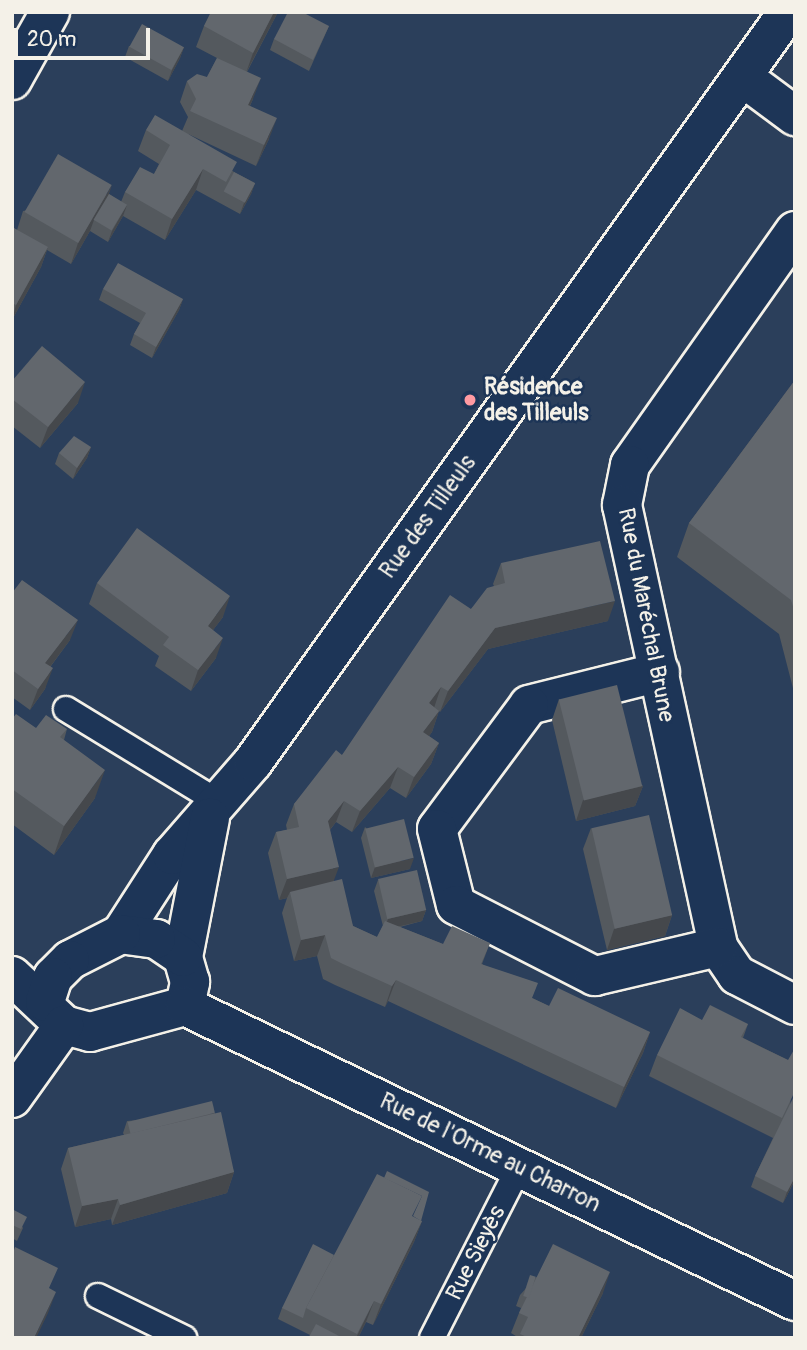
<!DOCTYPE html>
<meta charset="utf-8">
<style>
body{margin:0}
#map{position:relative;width:807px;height:1350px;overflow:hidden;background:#2b3f5b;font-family:Pangolin,sans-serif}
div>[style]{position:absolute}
.roads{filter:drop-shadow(2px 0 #f4f1e8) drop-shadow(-2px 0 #f4f1e8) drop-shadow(0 2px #f4f1e8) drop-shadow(0 -2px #f4f1e8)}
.service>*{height:24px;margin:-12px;padding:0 12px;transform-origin:12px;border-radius:12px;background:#1d3557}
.minor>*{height:38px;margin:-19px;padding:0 19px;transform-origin:19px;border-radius:19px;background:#1d3557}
.wall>*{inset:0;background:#54595e}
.shaded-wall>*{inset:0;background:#45484c}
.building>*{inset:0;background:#62676d;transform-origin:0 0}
.dots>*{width:19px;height:19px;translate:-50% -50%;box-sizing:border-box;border:4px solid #1d3557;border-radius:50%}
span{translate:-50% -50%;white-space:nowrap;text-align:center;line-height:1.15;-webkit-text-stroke:5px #1d3557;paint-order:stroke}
.poi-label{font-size:23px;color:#f4f1e8;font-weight:700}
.left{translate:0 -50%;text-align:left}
.street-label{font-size:23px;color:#f4f1e8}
.frame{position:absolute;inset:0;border:14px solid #f4f1e8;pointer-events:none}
.scale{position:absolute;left:14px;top:28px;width:136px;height:32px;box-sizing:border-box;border:4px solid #f4f1e8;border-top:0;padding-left:9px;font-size:21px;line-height:24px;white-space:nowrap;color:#f4f1e8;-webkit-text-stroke:5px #1d3557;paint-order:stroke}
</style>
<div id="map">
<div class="roads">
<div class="service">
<div style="left:66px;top:709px;width:180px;rotate:31.4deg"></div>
<div style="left:98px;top:1296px;width:96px;rotate:26deg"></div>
<div style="left:432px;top:1338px;width:192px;rotate:-63deg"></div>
</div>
<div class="minor">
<div style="left:744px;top:78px;width:64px;rotate:36.7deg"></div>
<div style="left:12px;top:80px;width:78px;rotate:-60.8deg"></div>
<div style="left:795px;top:231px;width:286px;rotate:125.2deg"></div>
<div style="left:630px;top:465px;width:41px;rotate:101.3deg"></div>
<div style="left:622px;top:505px;width:452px;rotate:77.7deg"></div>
<div style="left:718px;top:947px;width:34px;rotate:56deg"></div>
<div style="left:737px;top:975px;width:65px;rotate:27.3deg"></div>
<div style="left:660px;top:672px;width:135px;rotate:165.9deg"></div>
<div style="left:529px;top:705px;width:154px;rotate:126.6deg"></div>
<div style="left:437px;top:829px;width:78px;rotate:76deg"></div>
<div style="left:456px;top:905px;width:156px;rotate:27.1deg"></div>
<div style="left:595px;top:976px;width:126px;rotate:-13.3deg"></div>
<div style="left:121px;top:934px;width:94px;rotate:-57.2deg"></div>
<div style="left:172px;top:855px;width:123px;rotate:-48.9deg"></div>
<div style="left:253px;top:762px;width:921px;rotate:-54.5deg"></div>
<div style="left:183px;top:957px;width:142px;rotate:-79deg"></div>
<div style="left:12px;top:976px;width:71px;rotate:43.3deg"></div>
<div style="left:64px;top:1025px;width:27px;rotate:15deg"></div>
<div style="left:90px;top:1032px;width:98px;rotate:-15.3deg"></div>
<div style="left:185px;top:1006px;width:25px;rotate:-78deg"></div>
<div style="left:190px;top:982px;width:26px;rotate:-106deg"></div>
<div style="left:183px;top:957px;width:32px;rotate:-146deg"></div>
<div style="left:156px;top:939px;width:35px;rotate:-172deg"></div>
<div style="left:121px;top:934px;width:57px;rotate:153deg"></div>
<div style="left:70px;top:960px;width:24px;rotate:135deg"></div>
<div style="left:53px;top:977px;width:26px;rotate:108deg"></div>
<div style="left:185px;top:1006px;width:678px;rotate:25.81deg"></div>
<div style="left:12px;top:1098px;width:90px;rotate:-54.5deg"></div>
</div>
</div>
<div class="wall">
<div style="clip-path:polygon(211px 12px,278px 12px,247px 72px,253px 99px,250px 106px,269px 139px,256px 166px,188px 134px,234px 172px,255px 183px,251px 194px,240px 214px,196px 190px,165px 240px,123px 216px,108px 242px,90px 231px,71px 264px,47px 250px,41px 267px,12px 320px,12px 227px,17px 230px,23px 211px,109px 194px,121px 202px,125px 192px,154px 174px,159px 164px,138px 151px,146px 130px,182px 131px,188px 117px,180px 102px,187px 81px,207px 77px,217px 58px,196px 47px,204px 26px)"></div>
<div style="clip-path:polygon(329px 26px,309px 71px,270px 50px,274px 39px)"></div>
<div style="clip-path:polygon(129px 46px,184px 47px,180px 58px,168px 81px,125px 57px)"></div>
<div style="clip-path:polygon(103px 289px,183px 299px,179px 310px,152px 358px,130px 345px,134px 334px,140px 323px,99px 300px)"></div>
<div style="clip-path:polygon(795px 380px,795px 696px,779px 634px,677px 557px,689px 523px)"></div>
<div style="clip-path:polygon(12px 381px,78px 403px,40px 448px,12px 426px)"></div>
<div style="clip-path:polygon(91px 447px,87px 458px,73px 479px,55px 464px,59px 453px)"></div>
<div style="clip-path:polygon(501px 563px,608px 621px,488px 649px,440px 712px,439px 711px,432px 732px,429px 736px,439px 743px,431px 764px,406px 798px,390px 788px,352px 832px,336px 822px,330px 830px,334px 881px,353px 926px,377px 937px,383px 926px,374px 891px,378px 880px,426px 910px,422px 921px,400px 927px,443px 944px,490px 943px,482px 964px,532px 998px,549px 1006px,650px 1032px,643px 1053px,616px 1108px,388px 1001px,385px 1007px,335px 985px,323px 979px,317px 956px,294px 961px,282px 913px,287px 898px,279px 900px,268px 853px,276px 832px,287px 830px,286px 825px,294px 804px,342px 755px,471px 609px,494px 586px,493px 584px)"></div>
<div style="clip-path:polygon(97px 583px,223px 617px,213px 630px,216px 658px,191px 691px,155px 666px,159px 656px,89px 604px)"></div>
<div style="clip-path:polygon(12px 593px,70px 640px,51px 666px,45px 689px,30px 710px,12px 697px)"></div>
<div style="clip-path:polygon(559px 699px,643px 786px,635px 806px,576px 821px,552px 720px)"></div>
<div style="clip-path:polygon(12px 719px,36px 728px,67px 729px,64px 740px,95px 798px,54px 855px,12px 824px)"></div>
<div style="clip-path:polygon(365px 827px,410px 869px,371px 878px,361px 838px)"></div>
<div style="clip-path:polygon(591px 828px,672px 915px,665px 936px,607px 950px,583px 849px)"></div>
<div style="clip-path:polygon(702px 1020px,748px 1024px,743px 1038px,788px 1060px,795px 1180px,783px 1203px,751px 1187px,755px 1176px,773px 1138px,649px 1076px,657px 1055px)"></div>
<div style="clip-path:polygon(215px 1113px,234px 1172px,227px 1193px,112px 1225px,111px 1219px,75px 1227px,61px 1169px,68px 1148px,124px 1135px,123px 1133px,127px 1121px)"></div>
<div style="clip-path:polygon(12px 1209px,23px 1228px,17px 1241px,12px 1238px)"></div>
<div style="clip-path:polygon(421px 1221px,422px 1221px,414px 1242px,373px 1325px,366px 1322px,358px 1338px,308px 1338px,310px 1335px,278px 1319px,282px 1308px,334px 1255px)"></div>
<div style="clip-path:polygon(536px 1277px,603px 1293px,581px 1338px,519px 1338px,511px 1333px,521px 1308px,516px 1306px,520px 1295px)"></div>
</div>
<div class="shaded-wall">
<div style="clip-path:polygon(274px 12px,278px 12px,246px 73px,253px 53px)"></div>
<div style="clip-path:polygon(184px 47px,180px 58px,168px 81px,172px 70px)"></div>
<div style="clip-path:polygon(261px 78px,253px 99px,240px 126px,248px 105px)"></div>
<div style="clip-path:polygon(277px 118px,269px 139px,256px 166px,264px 145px)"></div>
<div style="clip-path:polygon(203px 169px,196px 190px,165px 240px,172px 219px)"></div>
<div style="clip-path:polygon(255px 183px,251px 194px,240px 214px,244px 203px)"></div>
<div style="clip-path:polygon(112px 185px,105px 206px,94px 220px,90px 231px,71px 264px,78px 243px)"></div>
<div style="clip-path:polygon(127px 205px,123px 216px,108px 242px,112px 231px)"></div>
<div style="clip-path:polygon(48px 247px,41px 267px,12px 320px,16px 305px)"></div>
<div style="clip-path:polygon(183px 299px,179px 310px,152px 358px,156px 347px)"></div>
<div style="clip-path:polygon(85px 382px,78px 403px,40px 448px,48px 427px)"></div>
<div style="clip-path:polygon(91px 447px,87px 458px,73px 479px,77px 468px)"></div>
<div style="clip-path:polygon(230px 596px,223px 617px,200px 647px,208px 626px)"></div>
<div style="clip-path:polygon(615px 601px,608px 621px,488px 649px,440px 712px,448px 691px,495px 628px)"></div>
<div style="clip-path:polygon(78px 620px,70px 640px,38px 683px,45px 663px)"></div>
<div style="clip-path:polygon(223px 638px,216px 658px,191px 691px,198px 670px)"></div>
<div style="clip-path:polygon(53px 668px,45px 689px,30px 710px,38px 689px)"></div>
<div style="clip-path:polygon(441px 687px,434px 708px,429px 703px)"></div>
<div style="clip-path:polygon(439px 711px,432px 732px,416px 753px,423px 732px)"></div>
<div style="clip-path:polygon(439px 743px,431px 764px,406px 798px,414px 777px)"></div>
<div style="clip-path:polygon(398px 767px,390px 788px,352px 832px,360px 811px)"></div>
<div style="clip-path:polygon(105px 770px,95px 798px,54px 855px,64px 826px)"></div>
<div style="clip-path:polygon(643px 786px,635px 806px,576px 821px,583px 800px)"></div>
<div style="clip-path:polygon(344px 801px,336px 822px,320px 842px,328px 821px)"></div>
<div style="clip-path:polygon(414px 858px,410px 869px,371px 878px,375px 867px)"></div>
<div style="clip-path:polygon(339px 867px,331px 888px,290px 892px,287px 898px,279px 900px,287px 879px)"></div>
<div style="clip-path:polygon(426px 910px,422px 921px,384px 930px,388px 919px)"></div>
<div style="clip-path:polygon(672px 915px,665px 936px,607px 950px,614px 929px)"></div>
<div style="clip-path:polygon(325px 935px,317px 956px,294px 961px,301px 940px)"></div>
<div style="clip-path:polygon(396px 980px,388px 1001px,385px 1007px,392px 986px)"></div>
<div style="clip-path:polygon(650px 1032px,643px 1053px,616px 1108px,624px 1087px)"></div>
<div style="clip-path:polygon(234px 1172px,227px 1193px,112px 1225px,120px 1205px)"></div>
<div style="clip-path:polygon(795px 1177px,795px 1180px,783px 1203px,787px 1192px)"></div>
<div style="clip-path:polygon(118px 1199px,111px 1219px,75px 1227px,82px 1206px)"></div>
<div style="clip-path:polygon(422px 1221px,414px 1242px,373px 1325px,381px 1304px)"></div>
<div style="clip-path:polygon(610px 1272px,603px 1293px,581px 1338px,578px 1338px)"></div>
<div style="clip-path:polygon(56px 1292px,48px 1313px,36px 1338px,34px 1338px)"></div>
<div style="clip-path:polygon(374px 1301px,366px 1322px,358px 1338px,356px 1338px)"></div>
</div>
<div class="building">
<div style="clip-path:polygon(211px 12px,274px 12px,253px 53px,204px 26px)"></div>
<div style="clip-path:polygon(288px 12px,302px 12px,329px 26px,313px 60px,274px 39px)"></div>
<div style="left:142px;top:24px;width:48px;height:26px;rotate:29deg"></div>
<div style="clip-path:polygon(217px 58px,261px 78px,248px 105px,277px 118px,264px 145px,190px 111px,196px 99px,187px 81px,197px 74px,207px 77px)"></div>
<div style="clip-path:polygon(155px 115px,237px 162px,226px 182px,203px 169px,172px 219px,125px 192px,140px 167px,154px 174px,170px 145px,146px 130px)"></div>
<div style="left:58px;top:154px;width:62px;height:67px;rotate:30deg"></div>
<div style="left:234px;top:172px;width:24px;height:22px;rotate:28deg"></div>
<div style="left:109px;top:194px;width:21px;height:30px;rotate:31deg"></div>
<div style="clip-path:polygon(12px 227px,48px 247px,16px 305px,12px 303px)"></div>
<div style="clip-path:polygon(118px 263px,183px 299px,156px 347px,134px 334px,146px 313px,103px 289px)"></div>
<div style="clip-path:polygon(42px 346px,85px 382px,48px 427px,12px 399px,12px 381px)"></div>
<div style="clip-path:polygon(795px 380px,795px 613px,791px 600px,689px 523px)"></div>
<div style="clip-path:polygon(74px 436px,91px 447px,77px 468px,59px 453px)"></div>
<div style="clip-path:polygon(137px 528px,230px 596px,208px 626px,223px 638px,198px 670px,163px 645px,169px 637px,97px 583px)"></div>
<div style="clip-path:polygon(600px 541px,615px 601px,495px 628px,448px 691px,441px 687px,429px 703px,439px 711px,423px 732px,439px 743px,414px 777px,398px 767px,360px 811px,344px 801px,328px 821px,339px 867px,287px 879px,276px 832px,299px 827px,294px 804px,336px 750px,342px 755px,450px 595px,471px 609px,487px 588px,505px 583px,501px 563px)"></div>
<div style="clip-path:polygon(22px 580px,78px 620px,45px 663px,53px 668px,38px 689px,12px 670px,12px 593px)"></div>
<div style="left:617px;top:685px;width:104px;height:60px;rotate:76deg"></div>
<div style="clip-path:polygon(16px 714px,36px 728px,46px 715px,67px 729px,60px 737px,105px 770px,64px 826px,12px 789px,12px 719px)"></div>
<div style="left:649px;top:815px;width:103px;height:59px;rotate:77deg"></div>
<div style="left:404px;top:819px;width:40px;height:40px;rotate:76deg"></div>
<div style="left:417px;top:870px;width:41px;height:40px;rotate:77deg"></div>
<div style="clip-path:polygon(342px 879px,353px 926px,377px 937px,385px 921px,443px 944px,452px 926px,490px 943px,481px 964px,538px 983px,532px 998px,549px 1006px,558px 988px,650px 1032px,624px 1087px,396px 980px,392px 986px,343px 964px,331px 958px,325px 935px,301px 940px,290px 892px)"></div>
<div style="clip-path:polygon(710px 1005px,748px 1024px,741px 1037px,763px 1048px,788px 1060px,795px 1048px,795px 1091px,782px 1118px,657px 1055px,680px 1008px,702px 1020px)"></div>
<div style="clip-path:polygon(795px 1094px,795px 1177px,787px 1192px,755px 1176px)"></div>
<div style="left:212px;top:1101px;width:12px;height:87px;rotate:76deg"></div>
<div style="clip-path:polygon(221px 1112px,234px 1172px,120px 1205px,118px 1199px,82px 1206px,68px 1148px)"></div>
<div style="clip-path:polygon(387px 1171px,429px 1192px,421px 1221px,413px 1216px,422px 1196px,384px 1178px)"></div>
<div style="clip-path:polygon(377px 1174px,422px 1196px,412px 1216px,422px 1221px,381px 1304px,374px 1301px,357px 1334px,306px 1308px)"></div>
<div style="clip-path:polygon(12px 1209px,27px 1217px,21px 1229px,12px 1225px)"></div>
<div style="clip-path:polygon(313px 1244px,334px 1255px,306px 1308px,303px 1318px,282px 1308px)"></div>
<div style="clip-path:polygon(553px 1244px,610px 1272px,578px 1338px,529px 1338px,520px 1334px,528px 1317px,519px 1313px)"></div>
<div style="clip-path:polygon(15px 1247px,58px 1268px,49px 1288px,56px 1292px,34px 1338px,12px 1338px,12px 1256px)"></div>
<div style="left:530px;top:1275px;width:6px;height:22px;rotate:18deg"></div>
<div style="clip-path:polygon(316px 1324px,341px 1337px,309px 1337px)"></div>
</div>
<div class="dots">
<div style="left:470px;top:400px;background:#ff9aa2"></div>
</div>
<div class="poi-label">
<span class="left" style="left:484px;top:400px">Résidence<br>des Tilleuls</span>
</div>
<div class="street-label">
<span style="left:428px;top:517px;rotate:-54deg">Rue des Tilleuls</span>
<span style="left:646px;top:615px;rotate:79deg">Rue du Maréchal Brune</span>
<span style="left:490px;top:1153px;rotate:26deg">Rue de l'Orme au Charron</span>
<span style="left:476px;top:1253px;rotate:-63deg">Rue Sieyès</span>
</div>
<div class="frame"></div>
<div class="scale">20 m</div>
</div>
